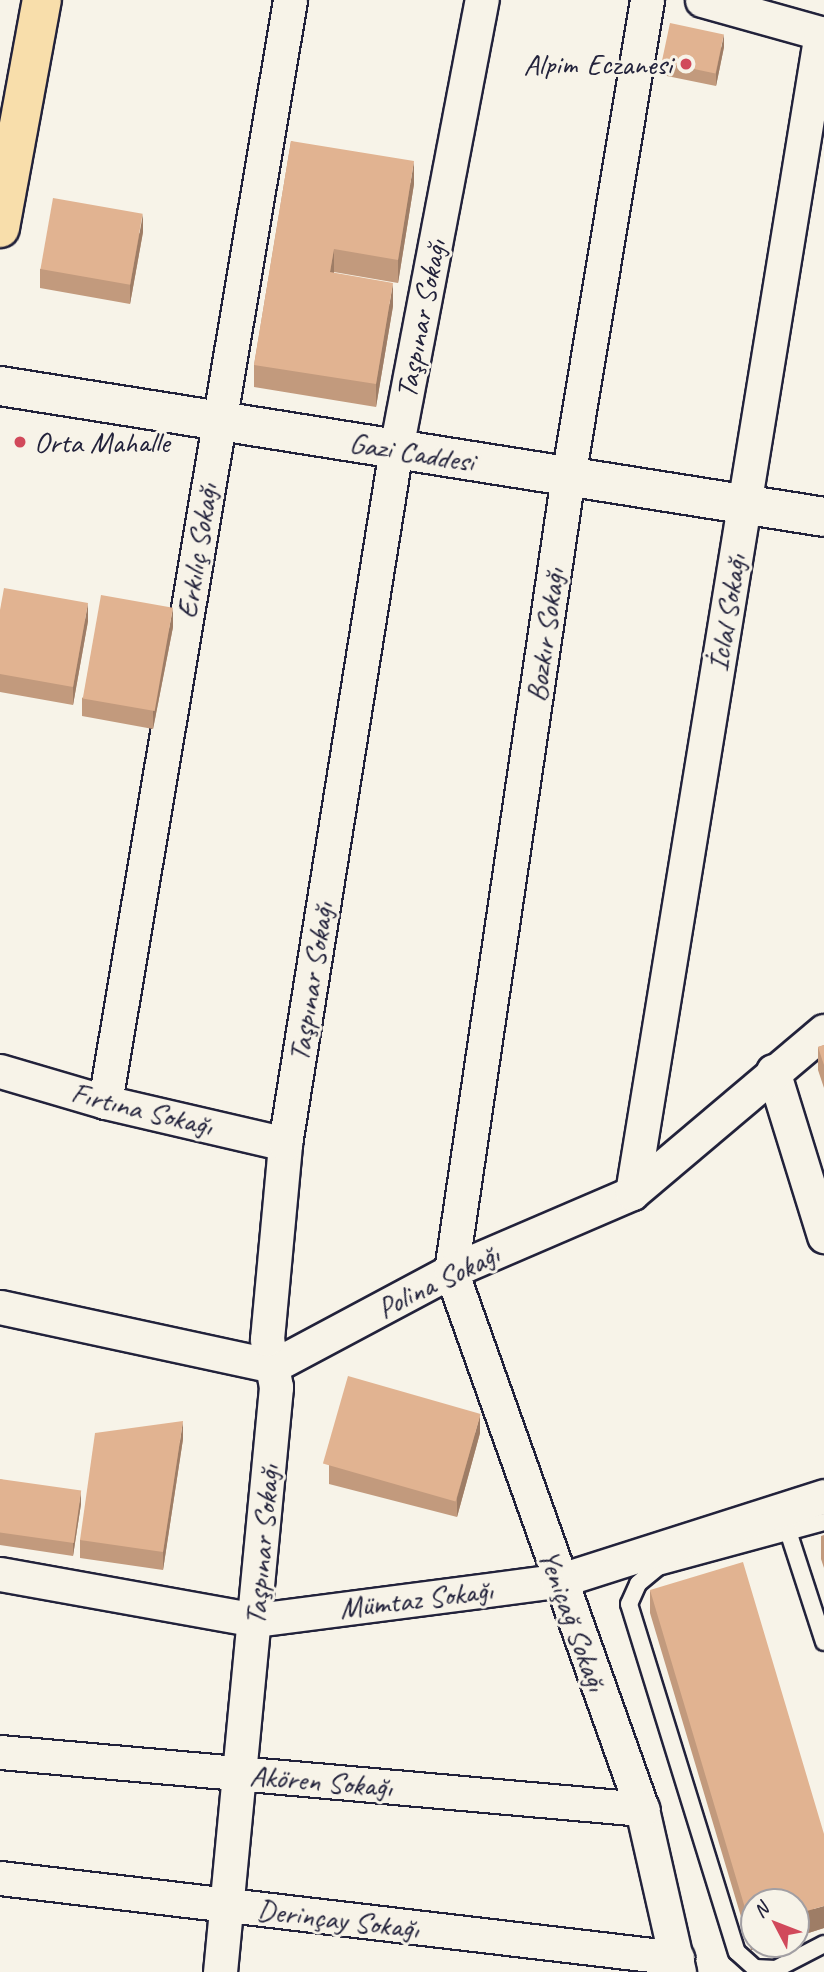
<!DOCTYPE html>
<meta charset="utf-8">
<style>
body{margin:0}
#map{position:relative;width:824px;height:1972px;overflow:hidden;background:#f7f3e8;font-family:Caveat,sans-serif}
div>[style]{position:absolute}
.roads{filter:drop-shadow(2px 0 #22223b) drop-shadow(-2px 0 #22223b) drop-shadow(0 2px #22223b) drop-shadow(0 -2px #22223b)}
.service>*{height:16px;margin:-8px;padding:0 8px;transform-origin:8px;border-radius:8px;background:#f7f3e8}
.minor>*{height:33px;margin:-16.5px;padding:0 16.5px;transform-origin:16.5px;border-radius:16.5px;background:#f7f3e8}
.tertiary>*{height:38px;margin:-19px;padding:0 19px;transform-origin:19px;border-radius:19px;background:#f7f3e8}
.primary>*{height:38px;margin:-19px;padding:0 19px;transform-origin:19px;border-radius:19px;background:#f8deab}
.wall>*{inset:0;background:#c29a7d}
.shaded-wall>*{inset:0;background:#9e7d66}
.building>*{inset:0;background:#e1b391;transform-origin:0 0}
.dots>*{width:19px;height:19px;translate:-50% -50%;box-sizing:border-box;border:4px solid #f7f3e8;border-radius:50%}
span{translate:-50% -50%;white-space:nowrap;text-align:center;line-height:1.15;-webkit-text-stroke:6px #f7f3e8;paint-order:stroke}
.poi-label{font-size:30px;color:#22223b}
.right{translate:-100% -50%;text-align:right}
.left{translate:0 -50%;text-align:left}
.street-label{font-size:30px;color:#22223b}
.north{position:absolute;left:740px;top:1888px;width:70px;height:70px;box-sizing:border-box;background:#f7f3e8;border:2px solid #a29fa3;border-radius:50%;rotate:312deg;font-size:19px;font-weight:700;line-height:28px;text-align:center;color:#22223b}
.north::after{content:'';display:block;margin:auto;width:24px;height:32px;background:#d1495b;clip-path:polygon(50% 0,100% 100%,50% 72%,0 100%)}
</style>
<div id="map">
<div class="roads">
<div class="service">
<div style="left:824px;top:1522px;width:172px;rotate:164.8deg"></div>
<div style="left:658px;top:1567px;width:26px;rotate:140deg"></div>
<div style="left:638px;top:1584px;width:22px;rotate:114deg"></div>
<div style="left:629px;top:1604px;width:364px;rotate:72.8deg"></div>
<div style="left:737px;top:1952px;width:24px;rotate:42deg"></div>
<div style="left:755px;top:1968px;width:21px;rotate:3deg"></div>
<div style="left:776px;top:1969px;width:54px;rotate:-27.5deg"></div>
<div style="left:786px;top:1525px;width:123px;rotate:72deg"></div>
</div>
<div class="minor">
<div style="left:647px;top:0;width:483px;rotate:99.4deg"></div>
<div style="left:568px;top:476px;width:804px;rotate:98.37deg"></div>
<div style="left:451px;top:1271px;width:571px;rotate:70.45deg"></div>
<div style="left:642px;top:1809px;width:167px;rotate:77.2deg"></div>
<div style="left:702px;top:0;width:127px;rotate:15.6deg"></div>
<div style="left:0;top:1071px;width:109px;rotate:16.4deg"></div>
<div style="left:105px;top:1102px;width:185px;rotate:13.1deg"></div>
<div style="left:773px;top:1071px;width:173px;rotate:72.8deg"></div>
<div style="left:105px;top:1102px;width:1117px;rotate:-80.47deg"></div>
<div style="left:632px;top:1193px;width:1175px;rotate:-80.75deg"></div>
<div style="left:0;top:1307px;width:279px;rotate:12.2deg"></div>
<div style="left:273px;top:1366px;width:202px;rotate:-28.1deg"></div>
<div style="left:451px;top:1271px;width:197px;rotate:-23.3deg"></div>
<div style="left:632px;top:1193px;width:251px;rotate:-40.2deg"></div>
<div style="left:0;top:1574px;width:260px;rotate:10.2deg"></div>
<div style="left:256px;top:1620px;width:305px;rotate:-7.4deg"></div>
<div style="left:558px;top:1581px;width:279px;rotate:-17.7deg"></div>
<div style="left:0;top:1752px;width:645px;rotate:5.07deg"></div>
<div style="left:0;top:1878px;width:682px;rotate:6.74deg"></div>
<div style="left:220px;top:1972px;width:588px;rotate:-84.53deg"></div>
<div style="left:276px;top:1387px;width:49px;rotate:-100.6deg"></div>
<div style="left:267px;top:1339px;width:196px;rotate:-84.7deg"></div>
<div style="left:285px;top:1144px;width:704px;rotate:-80.93deg"></div>
<div style="left:396px;top:449px;width:457px;rotate:-79.2deg"></div>
</div>
<div class="tertiary">
<div style="left:0;top:386px;width:834px;rotate:9.03deg"></div>
</div>
<div class="primary">
<div style="left:0;top:228px;width:232px;rotate:-79.6deg"></div>
</div>
</div>
<div class="wall">
<div style="clip-path:polygon(724px 47px,716px 86px,662px 75px,662px 62px)"></div>
<div style="clip-path:polygon(291px 141px,414px 184px,398px 283px,334px 272px,334px 273px,393px 306px,376px 407px,254px 387px,254px 365px)"></div>
<div style="clip-path:polygon(143px 232px,130px 304px,40px 288px,40px 269px)"></div>
<div style="clip-path:polygon(0 610px,88px 621px,73px 705px,0 692px)"></div>
<div style="clip-path:polygon(173px 627px,153px 729px,82px 716px,82px 698px)"></div>
<div style="clip-path:polygon(824px 1045px,824px 1088px,818px 1070px,818px 1047px)"></div>
<div style="clip-path:polygon(480px 1433px,457px 1517px,329px 1484px,329px 1465px)"></div>
<div style="clip-path:polygon(183px 1439px,163px 1570px,80px 1558px,80px 1540px)"></div>
<div style="clip-path:polygon(0 1479px,81px 1504px,73px 1556px,0 1545px)"></div>
<div style="clip-path:polygon(824px 1535px,824px 1568px,821px 1559px,821px 1536px)"></div>
<div style="clip-path:polygon(650px 1590px,824px 1928px,796px 1937px,796px 1902px,754px 1944px,773px 1944px,751px 1950px,650px 1613px)"></div>
</div>
<div class="shaded-wall">
<div style="clip-path:polygon(724px 34px,724px 47px,716px 86px,716px 73px)"></div>
<div style="clip-path:polygon(414px 161px,414px 184px,398px 283px,398px 260px)"></div>
<div style="clip-path:polygon(143px 214px,143px 232px,130px 304px,130px 285px)"></div>
<div style="clip-path:polygon(334px 249px,334px 272px,330px 295px,330px 272px)"></div>
<div style="clip-path:polygon(393px 283px,393px 306px,376px 407px,376px 384px)"></div>
<div style="clip-path:polygon(88px 603px,88px 621px,73px 705px,73px 687px)"></div>
<div style="clip-path:polygon(173px 608px,173px 627px,153px 729px,153px 711px)"></div>
<div style="clip-path:polygon(480px 1415px,480px 1433px,457px 1517px,457px 1498px)"></div>
<div style="clip-path:polygon(183px 1421px,183px 1439px,163px 1570px,163px 1552px)"></div>
<div style="clip-path:polygon(81px 1491px,81px 1504px,73px 1556px,73px 1543px)"></div>
<div style="clip-path:polygon(824px 1906px,824px 1928px,796px 1937px,796px 1914px)"></div>
<div style="clip-path:polygon(754px 1927px,754px 1944px,773px 1944px,751px 1950px,751px 1928px)"></div>
</div>
<div class="building">
<div style="left:670px;top:23px;width:55px;height:40px;rotate:12deg"></div>
<div style="clip-path:polygon(291px 141px,414px 161px,398px 260px,334px 249px,330px 272px,393px 283px,376px 384px,254px 365px)"></div>
<div style="left:53px;top:198px;width:91px;height:72px;rotate:10deg"></div>
<div style="clip-path:polygon(4px 588px,88px 603px,73px 687px,0 674px,0 610px)"></div>
<div style="left:101px;top:595px;width:73px;height:105px;rotate:10deg"></div>
<div style="clip-path:polygon(824px 1045px,824px 1065px,818px 1047px)"></div>
<div style="left:348px;top:1376px;width:138px;height:91px;rotate:16deg"></div>
<div style="clip-path:polygon(183px 1421px,163px 1552px,80px 1540px,95px 1433px)"></div>
<div style="left:0;top:1479px;width:82px;height:53px;rotate:8deg"></div>
<div style="clip-path:polygon(743px 1562px,824px 1834px,824px 1906px,796px 1914px,796px 1902px,754px 1902px,754px 1927px,751px 1928px,650px 1590px)"></div>
</div>
<div class="dots">
<div style="left:686px;top:64px;background:#d1495b"></div>
<div style="left:20px;top:442px;background:#d1495b"></div>
</div>
<div class="poi-label">
<span class="right" style="left:672px;top:64px">Alpim Eczanesi</span>
<span class="left" style="left:34px;top:442px">Orta Mahalle</span>
</div>
<div class="street-label">
<span style="left:421px;top:319px;rotate:-79deg">Taşpınar Sokağı</span>
<span style="left:412px;top:452px;rotate:9deg">Gazi Caddesi</span>
<span style="left:197px;top:551px;rotate:-81deg">Erkılıç Sokağı</span>
<span style="left:727px;top:613px;rotate:-81deg">İclal Sokağı</span>
<span style="left:545px;top:635px;rotate:-82deg">Bozkır Sokağı</span>
<span style="left:311px;top:982px;rotate:-81deg">Taşpınar Sokağı</span>
<span style="left:142px;top:1109px;rotate:14deg">Fırtına Sokağı</span>
<span style="left:438px;top:1281px;rotate:-26deg">Polina Sokağı</span>
<span style="left:262px;top:1545px;rotate:-85deg">Taşpınar Sokağı</span>
<span style="left:416px;top:1599px;rotate:-7deg">Mümtaz Sokağı</span>
<span style="left:573px;top:1620px;rotate:70deg">Yeniçağ Sokağı</span>
<span style="left:321px;top:1781px;rotate:5deg">Akören Sokağı</span>
<span style="left:338px;top:1919px;rotate:7deg">Derinçay Sokağı</span>
</div>
<div class="north">N</div>
</div>
